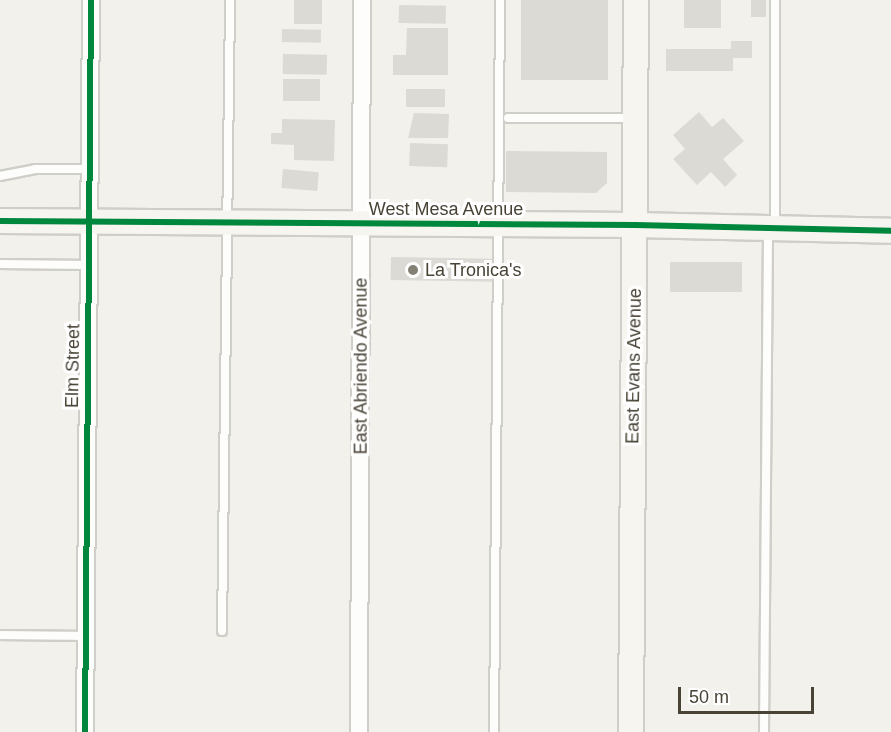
<!DOCTYPE html>
<style>
body{margin:0}
#map{position:relative;width:891px;height:732px;overflow:hidden;background:#f2f1eb;font-family:Helvetica,sans-serif}
div>[style]{position:absolute}
.building>*{inset:0;background:#dcdad4;transform-origin:0 0}
.roads{filter:drop-shadow(2px 0 #d0cec8) drop-shadow(-2px 0 #d0cec8) drop-shadow(0 2px #d0cec8) drop-shadow(0 -2px #d0cec8)}
.lane>*{height:8px;margin:-4px;padding:0 4px;transform-origin:4px;border-radius:4px;background:#fdfdfc}
.street>*{height:16px;margin:-8px;padding:0 8px;transform-origin:8px;border-radius:8px;background:#fdfdfc}
.secondary>*{height:24px;margin:-12px;padding:0 12px;transform-origin:12px;border-radius:12px;background:#f7f5ef}
.cycleway>*{height:6px;margin:-3px;padding:0 3px;transform-origin:3px;border-radius:3px;background:#00873e}
.dots>*{width:16px;height:16px;translate:-50% -50%;box-sizing:border-box;border:3px solid #fff;border-radius:50%}
span{translate:-50% -50%;white-space:nowrap;text-align:center;line-height:1.15;-webkit-text-stroke:6px #fff;paint-order:stroke}
.street-label{font-size:18px;color:#494336}
.poi-label{font-size:18px;color:#494336}
.left{translate:0 -50%;text-align:left}
.scale{position:absolute;left:678px;top:687px;width:136px;height:27px;box-sizing:border-box;border:3px solid #494336;border-top:0;padding-left:8px;font-size:18px;line-height:21px;white-space:nowrap;color:#494336;-webkit-text-stroke:4px #fff;paint-order:stroke}
</style>
<div id="map">
<div class="building">
<div style="left:294px;top:0;width:28px;height:24px"></div>
<div style="left:521px;top:0;width:87px;height:80px"></div>
<div style="left:684px;top:0;width:37px;height:28px"></div>
<div style="left:751px;top:0;width:15px;height:17px"></div>
<div style="left:399px;top:5px;width:47px;height:18px;rotate:1deg"></div>
<div style="clip-path:polygon(407px 28px,448px 28px,448px 75px,393px 75px,393px 55px,406px 55px)"></div>
<div style="left:282px;top:29px;width:39px;height:13px;rotate:1deg"></div>
<div style="clip-path:polygon(731px 41px,752px 41px,752px 58px,733px 58px,733px 71px,666px 71px,666px 49px,731px 49px)"></div>
<div style="left:283px;top:54px;width:44px;height:20px;rotate:1deg"></div>
<div style="left:283px;top:79px;width:37px;height:22px"></div>
<div style="left:406px;top:89px;width:39px;height:18px"></div>
<div style="clip-path:polygon(699px 112px,712px 127px,723px 118px,744px 141px,723px 159px,737px 175px,725px 187px,711px 172px,697px 185px,673px 159px,685px 149px,673px 135px)"></div>
<div style="clip-path:polygon(414px 113px,449px 114px,448px 138px,408px 138px)"></div>
<div style="clip-path:polygon(282px 119px,335px 120px,334px 161px,294px 160px,294px 145px,271px 144px,271px 133px,282px 133px)"></div>
<div style="left:410px;top:143px;width:38px;height:23px;rotate:2deg"></div>
<div style="clip-path:polygon(506px 151px,607px 152px,607px 183px,596px 193px,506px 192px)"></div>
<div style="left:283px;top:169px;width:36px;height:19px;rotate:5deg"></div>
<div style="left:391px;top:257px;width:104px;height:23px;rotate:1deg"></div>
<div style="left:670px;top:262px;width:72px;height:30px"></div>
</div>
<div class="roads">
<div class="lane">
<div style="left:775px;top:0;width:225px;rotate:90deg"></div>
<div style="left:508px;top:118px;width:124px"></div>
<div style="left:0;top:176px;width:36px;rotate:-11deg"></div>
<div style="left:35px;top:169px;width:55px"></div>
<div style="left:0;top:264px;width:89px;rotate:0.6deg"></div>
<div style="left:222px;top:631px;width:631px;rotate:-89.27deg"></div>
<div style="left:0;top:635px;width:86px;rotate:0.7deg"></div>
<div style="left:494px;top:732px;width:732px;rotate:-89.53deg"></div>
<div style="left:764px;top:732px;width:500px;rotate:-89.54deg"></div>
</div>
<div class="street">
<div style="left:85px;top:732px;width:732px;rotate:-89.53deg"></div>
<div style="left:359px;top:732px;width:732px;rotate:-89.77deg"></div>
</div>
<div class="secondary">
<div style="left:0;top:221px;width:635px;rotate:0.36deg"></div>
<div style="left:635px;top:225px;width:256px;rotate:1.3deg"></div>
<div style="left:631px;top:732px;width:732px;rotate:-89.61deg"></div>
</div>
</div>
<div class="cycleway">
<div style="left:0;top:221px;width:635px;rotate:0.36deg"></div>
<div style="left:635px;top:225px;width:256px;rotate:1.3deg"></div>
<div style="left:85px;top:732px;width:732px;rotate:-89.53deg"></div>
</div>
<div class="dots">
<div style="left:413px;top:270px;background:#848075"></div>
</div>
<div class="street-label">
<span style="left:446px;top:209px">West Mesa Avenue</span>
<span style="left:73px;top:366px;rotate:-89deg">Elm Street</span>
<span style="left:361px;top:366px;rotate:-90deg">East Abriendo Avenue</span>
<span style="left:634px;top:366px;rotate:-89deg">East Evans Avenue</span>
</div>
<div class="poi-label">
<span class="left" style="left:425px;top:270px">La Tronica's</span>
</div>
<div class="scale">50 m</div>
</div>
